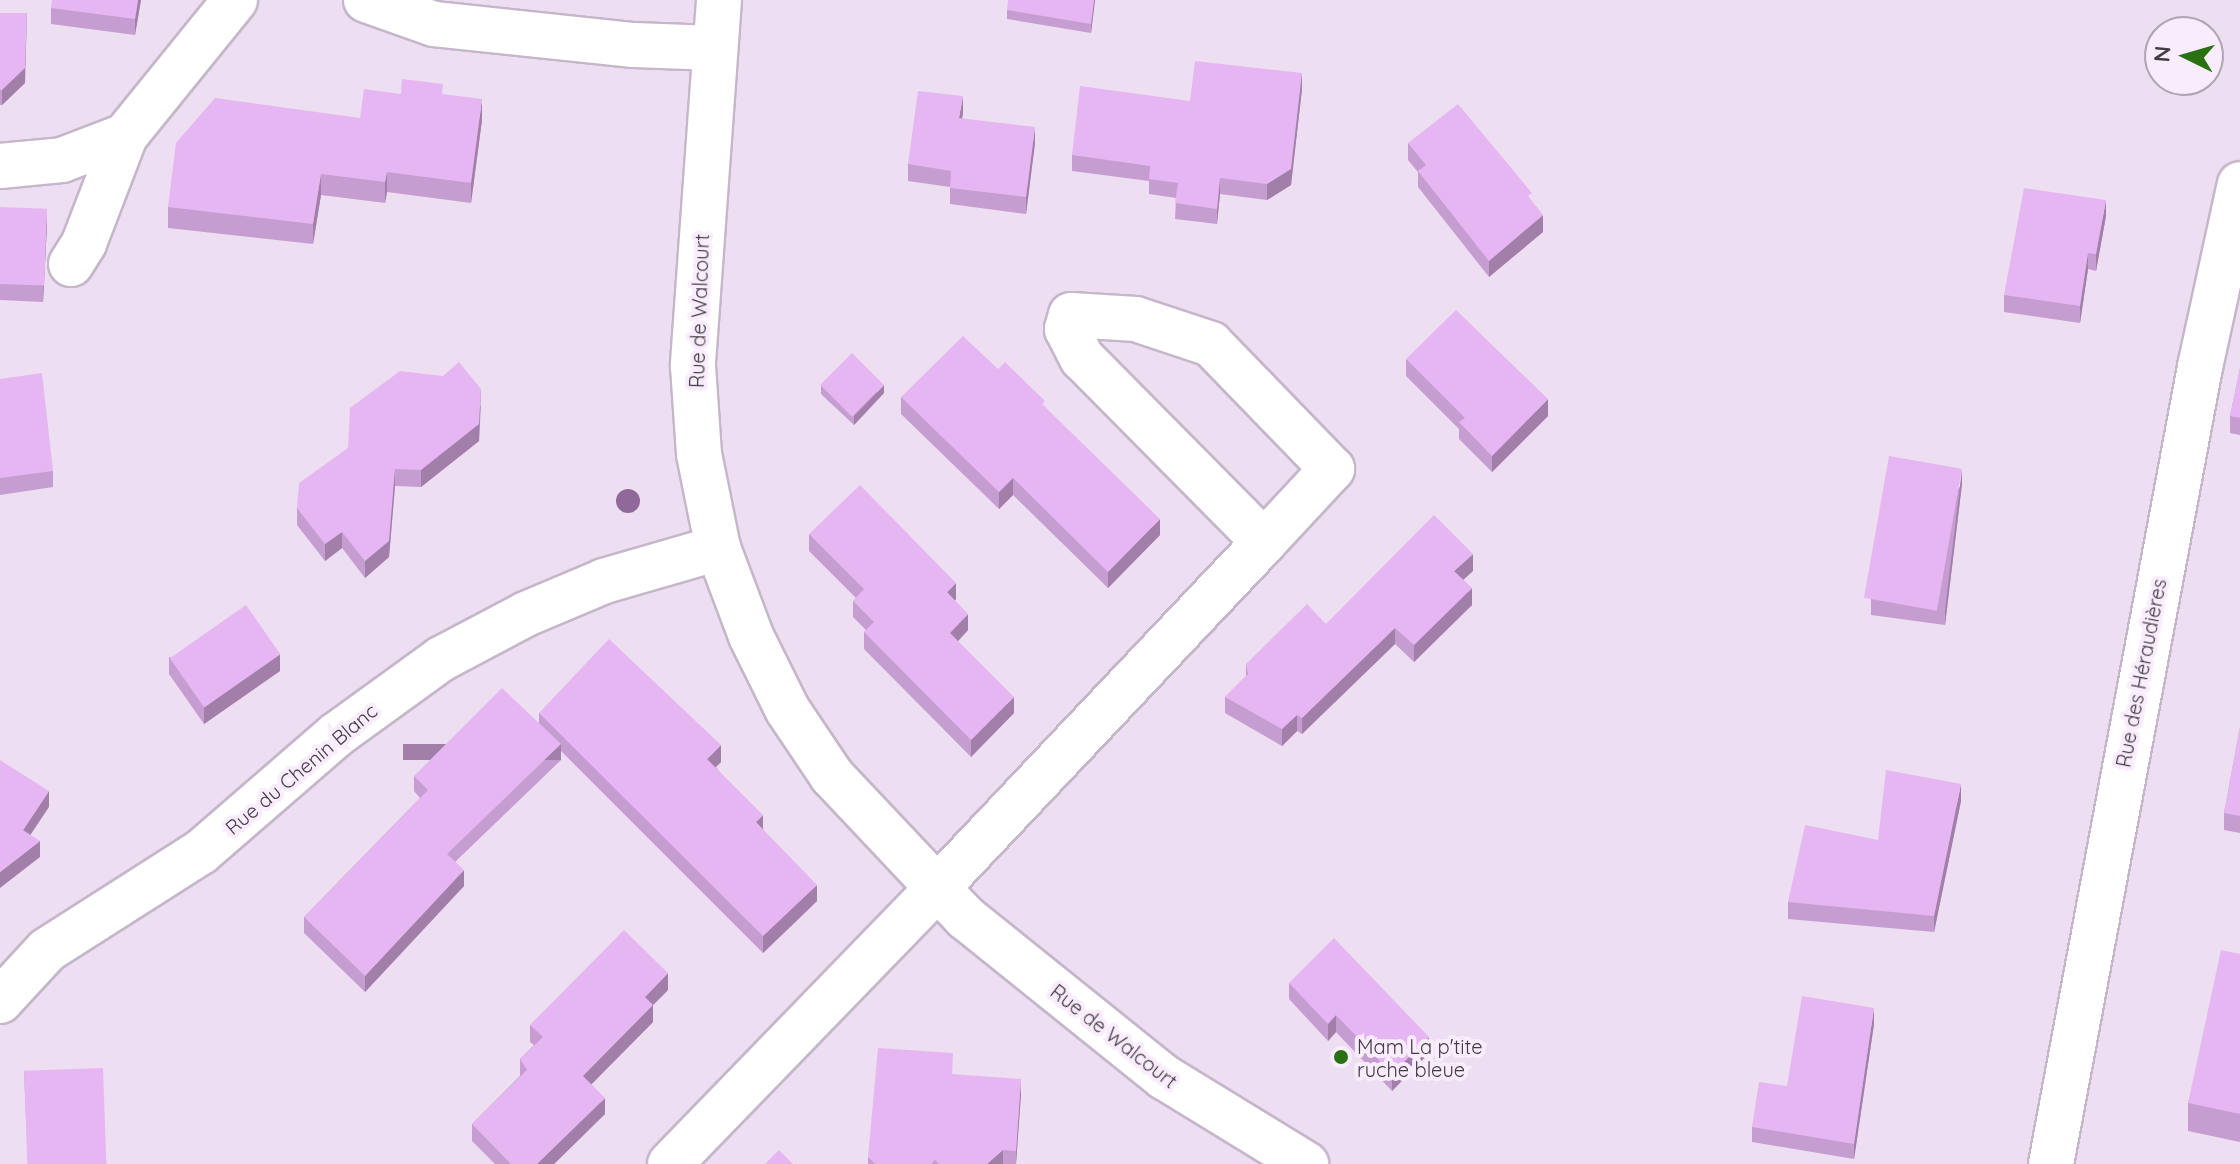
<!DOCTYPE html>
<meta charset="utf-8">
<style>
body{margin:0}
#map{position:relative;width:2240px;height:1164px;overflow:hidden;background:#eedef2;font-family:Quicksand,sans-serif}
div>[style]{position:absolute}
.roads{filter:drop-shadow(2px 0 #c5b6c9) drop-shadow(-2px 0 #c5b6c9) drop-shadow(0 2px #c5b6c9) drop-shadow(0 -2px #c5b6c9)}
.minor>*{height:44px;margin:-22px;padding:0 22px;transform-origin:22px;border-radius:22px;background:#fff}
.trees>*{width:24px;height:24px;margin:-12px;border-radius:50%;background:#906899}
.wall>*{inset:0;background:#c69dd0}
.shaded-wall>*{inset:0;background:#a17fa9;transform-origin:0 0}
.building>*{inset:0;background:#e6b6f2;transform-origin:0 0}
.dots>*{width:22px;height:22px;translate:-50% -50%;box-sizing:border-box;border:4px solid #f9ecfd;border-radius:50%}
span{translate:-50% -50%;white-space:nowrap;text-align:center;line-height:1.15;-webkit-text-stroke:8px #f9ecfd;paint-order:stroke}
.street-label{font-size:20px;color:#413b42}
.poi-label{font-size:20px;color:#413b42}
.left{translate:0 -50%;text-align:left}
.north{position:absolute;left:2144px;top:16px;width:80px;height:80px;box-sizing:border-box;background:#f9ecfd;border:2px solid #afa5b2;border-radius:50%;rotate:275deg;font-size:22px;font-weight:700;line-height:32px;text-align:center;color:#413b42}
.north::after{content:'';display:block;margin:auto;width:28px;height:36px;background:#297111;clip-path:polygon(50% 0,100% 100%,50% 72%,0 100%)}
</style>
<div id="map">
<div class="roads">
<div class="minor">
<div style="left:366px;top:0;width:72px;rotate:19.4deg"></div>
<div style="left:434px;top:24px;width:201px;rotate:6deg"></div>
<div style="left:634px;top:45px;width:81px;rotate:2.1deg"></div>
<div style="left:719px;top:0;width:367px;rotate:94.1deg"></div>
<div style="left:693px;top:366px;width:88px;rotate:86.1deg"></div>
<div style="left:699px;top:454px;width:96px;rotate:78.6deg"></div>
<div style="left:718px;top:548px;width:94px;rotate:69.4deg"></div>
<div style="left:751px;top:636px;width:81px;rotate:63.7deg"></div>
<div style="left:787px;top:709px;width:81px;rotate:56.1deg"></div>
<div style="left:832px;top:776px;width:195px;rotate:46.7deg"></div>
<div style="left:966px;top:918px;width:254px;rotate:38.8deg"></div>
<div style="left:1164px;top:1077px;width:167px;rotate:31.5deg"></div>
<div style="left:0;top:166px;width:62px;rotate:-5.5deg"></div>
<div style="left:62px;top:160px;width:67px;rotate:-20.9deg"></div>
<div style="left:71px;top:264px;width:25px;rotate:-58deg"></div>
<div style="left:84px;top:243px;width:115px;rotate:-69deg"></div>
<div style="left:125px;top:136px;width:175px;rotate:-51deg"></div>
<div style="left:0;top:1001px;width:69px;rotate:-47.3deg"></div>
<div style="left:47px;top:950px;width:183px;rotate:-32.5deg"></div>
<div style="left:201px;top:852px;width:179px;rotate:-40.9deg"></div>
<div style="left:336px;top:735px;width:130px;rotate:-35.9deg"></div>
<div style="left:441px;top:659px;width:96px;rotate:-27.9deg"></div>
<div style="left:526px;top:614px;width:85px;rotate:-22.9deg"></div>
<div style="left:604px;top:581px;width:119px;rotate:-16.1deg"></div>
<div style="left:670px;top:1164px;width:384px;rotate:-45.9deg"></div>
<div style="left:937px;top:888px;width:476px;rotate:-46.6deg"></div>
<div style="left:1264px;top:542px;width:100px;rotate:-47deg"></div>
<div style="left:1332px;top:469px;width:174px;rotate:-134.1deg"></div>
<div style="left:1211px;top:344px;width:79px;rotate:-161.6deg"></div>
<div style="left:1136px;top:319px;width:65px;rotate:-176.5deg"></div>
<div style="left:1071px;top:315px;width:15px;rotate:106deg"></div>
<div style="left:1067px;top:329px;width:33px;rotate:63deg"></div>
<div style="left:1082px;top:358px;width:259px;rotate:45.3deg"></div>
<div style="left:2051px;top:1164px;width:811px;rotate:-79.41deg"></div>
<div style="left:2200px;top:367px;width:187px;rotate:-77.7deg"></div>
</div>
</div>
<div class="trees">
<div style="left:628px;top:501px"></div>
</div>
<div class="wall">
<div style="clip-path:polygon(141px 0,135px 35px,51px 24px,51px 8px)"></div>
<div style="clip-path:polygon(1095px 0,1091px 33px,1007px 19px,1007px 10px)"></div>
<div style="clip-path:polygon(0 13px,25px 83px,2px 105px,0 105px)"></div>
<div style="clip-path:polygon(1302px 89px,1291px 185px,1267px 200px,1220px 194px,1217px 224px,1175px 219px,1176px 198px,1149px 194px,1149px 181px,1072px 171px,1072px 155px,1190px 101px)"></div>
<div style="clip-path:polygon(401px 94px,443px 95px,482px 120px,471px 203px,387px 192px,385px 203px,321px 195px,313px 244px,168px 228px,168px 207px,360px 118px)"></div>
<div style="clip-path:polygon(963px 113px,962px 118px,1035px 143px,1026px 214px,950px 204px,950px 187px,908px 181px,908px 164px)"></div>
<div style="clip-path:polygon(1408px 143px,1532px 201px,1543px 232px,1489px 277px,1418px 187px,1418px 172px,1408px 160px)"></div>
<div style="clip-path:polygon(0 207px,47px 225px,43px 302px,0 300px)"></div>
<div style="clip-path:polygon(2106px 216px,2096px 271px,2088px 269px,2080px 323px,2004px 312px,2004px 295px)"></div>
<div style="clip-path:polygon(1406px 359px,1548px 416px,1492px 472px,1459px 439px,1459px 429px,1406px 376px)"></div>
<div style="clip-path:polygon(2240px 368px,2240px 435px,2230px 433px,2230px 416px)"></div>
<div style="clip-path:polygon(998px 369px,1045px 407px,1160px 535px,1108px 588px,1013px 495px,999px 509px,901px 414px,901px 397px)"></div>
<div style="clip-path:polygon(0 379px,53px 471px,53px 487px,0 495px)"></div>
<div style="clip-path:polygon(821px 385px,884px 393px,854px 425px,821px 394px)"></div>
<div style="clip-path:polygon(481px 406px,479px 441px,421px 487px,395px 486px,389px 557px,365px 578px,342px 548px,325px 561px,297px 525px,297px 508px,348px 448px)"></div>
<div style="clip-path:polygon(1962px 484px,1945px 625px,1871px 615px,1871px 599px)"></div>
<div style="clip-path:polygon(809px 534px,956px 599px,955px 601px,968px 630px,958px 641px,1014px 713px,971px 757px,864px 649px,864px 632px,866px 630px,853px 617px,853px 601px,856px 598px,809px 551px)"></div>
<div style="clip-path:polygon(1473px 571px,1463px 580px,1472px 605px,1414px 662px,1395px 644px,1302px 734px,1297px 731px,1282px 746px,1225px 713px,1225px 697px,1246px 676px,1246px 664px,1326px 624px)"></div>
<div style="clip-path:polygon(169px 657px,280px 671px,204px 724px,169px 674px)"></div>
<div style="clip-path:polygon(539px 713px,721px 762px,716px 767px,817px 901px,763px 953px,561px 751px,561px 760px,455px 862px,464px 886px,365px 992px,304px 933px,304px 917px,420px 798px,414px 791px,414px 776px,539px 723px)"></div>
<div style="clip-path:polygon(2240px 727px,2240px 833px,2224px 830px,2224px 813px)"></div>
<div style="clip-path:polygon(1961px 801px,1934px 932px,1788px 919px,1788px 902px,1878px 840px)"></div>
<div style="clip-path:polygon(2240px 954px,2240px 1142px,2188px 1131px,2188px 1103px)"></div>
<div style="clip-path:polygon(1289px 983px,1429px 1053px,1392px 1091px,1336px 1032px,1328px 1041px,1289px 999px)"></div>
<div style="clip-path:polygon(668px 990px,653px 1005px,653px 1022px,591px 1084px,605px 1114px,554px 1164px,495px 1164px,472px 1141px,472px 1124px,520px 1076px,520px 1059px,534px 1045px,530px 1042px,530px 1025px)"></div>
<div style="clip-path:polygon(1874px 1024px,1854px 1159px,1752px 1142px,1752px 1127px,1787px 1086px)"></div>
<div style="clip-path:polygon(24px 1071px,107px 1164px,28px 1164px)"></div>
<div style="clip-path:polygon(953px 1074px,1021px 1094px,1016px 1164px,868px 1164px,868px 1157px)"></div>
</div>
<div class="shaded-wall">
<div style="clip-path:polygon(138px 0,141px 0,135px 35px,135px 19px)"></div>
<div style="clip-path:polygon(1094px 0,1095px 0,1091px 33px,1091px 24px)"></div>
<div style="clip-path:polygon(27px 13px,25px 83px,2px 105px,2px 90px)"></div>
<div style="clip-path:polygon(1302px 73px,1302px 89px,1291px 185px,1267px 200px,1267px 184px)"></div>
<div style="clip-path:polygon(963px 96px,963px 113px,959px 134px,959px 118px)"></div>
<div style="clip-path:polygon(482px 99px,482px 120px,471px 203px,471px 183px)"></div>
<div style="clip-path:polygon(1035px 127px,1035px 143px,1026px 214px,1026px 197px)"></div>
<div style="clip-path:polygon(387px 172px,387px 192px,385px 203px,385px 182px)"></div>
<div style="clip-path:polygon(321px 174px,321px 195px,313px 244px,313px 224px)"></div>
<div style="clip-path:polygon(1220px 178px,1220px 194px,1217px 224px,1217px 209px)"></div>
<div style="clip-path:polygon(2106px 200px,2106px 216px,2096px 271px,2096px 254px)"></div>
<div style="clip-path:polygon(47px 209px,47px 225px,43px 302px,43px 286px)"></div>
<div style="clip-path:polygon(1543px 215px,1543px 232px,1489px 277px,1489px 261px)"></div>
<div style="clip-path:polygon(2088px 253px,2088px 269px,2080px 323px,2080px 306px)"></div>
<div style="clip-path:polygon(884px 385px,884px 393px,854px 425px,854px 416px)"></div>
<div style="clip-path:polygon(481px 389px,479px 441px,421px 487px,421px 470px)"></div>
<div style="clip-path:polygon(1548px 399px,1548px 416px,1492px 472px,1492px 456px)"></div>
<div style="clip-path:polygon(395px 469px,395px 486px,389px 557px,365px 578px,365px 561px)"></div>
<div style="clip-path:polygon(1962px 469px,1962px 484px,1945px 625px,1945px 610px)"></div>
<div style="clip-path:polygon(1013px 478px,1013px 495px,999px 509px,999px 492px)"></div>
<div style="clip-path:polygon(1160px 519px,1160px 535px,1108px 588px,1108px 572px)"></div>
<div style="clip-path:polygon(342px 532px,342px 548px,325px 561px,325px 544px)"></div>
<div style="clip-path:polygon(1473px 554px,1473px 571px,1454px 588px,1454px 571px)"></div>
<div style="clip-path:polygon(956px 583px,956px 599px,947px 609px,947px 592px)"></div>
<div style="clip-path:polygon(1472px 588px,1472px 605px,1414px 662px,1414px 645px)"></div>
<div style="clip-path:polygon(968px 614px,968px 630px,950px 650px,950px 633px)"></div>
<div style="clip-path:polygon(1395px 628px,1395px 644px,1302px 734px,1302px 718px)"></div>
<div style="clip-path:polygon(280px 654px,280px 671px,204px 724px,204px 707px)"></div>
<div style="clip-path:polygon(1014px 697px,1014px 713px,971px 757px,971px 740px)"></div>
<div style="clip-path:polygon(1297px 715px,1297px 731px,1282px 746px,1282px 729px)"></div>
<div style="left:561px;top:744px;width:16px;height:158px;rotate:90deg"></div>
<div style="clip-path:polygon(721px 745px,721px 762px,707px 775px,707px 759px)"></div>
<div style="clip-path:polygon(1961px 784px,1961px 801px,1934px 932px,1934px 916px)"></div>
<div style="clip-path:polygon(49px 791px,49px 807px,23px 846px,23px 830px)"></div>
<div style="clip-path:polygon(763px 815px,763px 832px,756px 822px)"></div>
<div style="clip-path:polygon(40px 841px,40px 857px,0 888px,0 872px)"></div>
<div style="clip-path:polygon(464px 870px,464px 886px,365px 992px,365px 976px)"></div>
<div style="clip-path:polygon(817px 885px,817px 901px,763px 953px,763px 936px)"></div>
<div style="clip-path:polygon(668px 973px,668px 990px,653px 1005px,653px 1022px,583px 1093px,583px 1076px,645px 997px)"></div>
<div style="clip-path:polygon(1874px 1008px,1874px 1024px,1854px 1159px,1854px 1144px)"></div>
<div style="clip-path:polygon(1336px 1015px,1336px 1032px,1328px 1041px,1328px 1024px)"></div>
<div style="clip-path:polygon(1429px 1037px,1429px 1053px,1392px 1091px,1392px 1074px)"></div>
<div style="clip-path:polygon(1021px 1079px,1021px 1094px,1016px 1164px,1016px 1151px)"></div>
<div style="clip-path:polygon(605px 1098px,605px 1114px,554px 1164px,537px 1164px)"></div>
<div style="clip-path:polygon(1003px 1150px,1003px 1164px,987px 1164px)"></div>
</div>
<div class="building">
<div style="clip-path:polygon(52px 0,138px 0,135px 19px,51px 8px)"></div>
<div style="clip-path:polygon(1008px 0,1094px 0,1091px 24px,1007px 10px)"></div>
<div style="clip-path:polygon(0 13px,27px 13px,25px 68px,2px 90px,0 90px)"></div>
<div style="clip-path:polygon(1195px 61px,1302px 73px,1291px 169px,1267px 184px,1220px 178px,1217px 209px,1175px 203px,1178px 183px,1149px 179px,1150px 166px,1072px 155px,1080px 86px,1190px 101px)"></div>
<div style="clip-path:polygon(402px 79px,443px 84px,442px 94px,482px 99px,471px 183px,387px 172px,385px 182px,321px 174px,313px 224px,168px 207px,176px 143px,215px 98px,360px 118px,364px 89px,401px 94px)"></div>
<div style="clip-path:polygon(918px 91px,963px 96px,959px 118px,1035px 127px,1026px 197px,950px 188px,951px 171px,908px 164px)"></div>
<div style="clip-path:polygon(1458px 104px,1532px 193px,1528px 196px,1543px 215px,1489px 261px,1418px 171px,1426px 165px,1408px 143px)"></div>
<div style="clip-path:polygon(2024px 188px,2106px 200px,2096px 254px,2088px 253px,2080px 306px,2004px 295px)"></div>
<div style="left:0;top:207px;width:47px;height:77px;rotate:2deg"></div>
<div style="clip-path:polygon(1456px 310px,1548px 399px,1492px 456px,1459px 422px,1465px 418px,1406px 359px)"></div>
<div style="clip-path:polygon(963px 336px,998px 369px,1005px 362px,1045px 401px,1042px 404px,1160px 519px,1108px 572px,1013px 478px,999px 492px,901px 397px)"></div>
<div style="left:852px;top:353px;width:45px;height:45px;rotate:45deg"></div>
<div style="clip-path:polygon(459px 362px,481px 389px,479px 424px,421px 470px,395px 469px,389px 541px,365px 561px,342px 532px,325px 544px,297px 508px,299px 483px,348px 448px,350px 408px,400px 371px,443px 376px)"></div>
<div style="clip-path:polygon(2240px 368px,2240px 418px,2230px 416px)"></div>
<div style="clip-path:polygon(42px 373px,53px 471px,0 478px,0 379px)"></div>
<div style="left:1889px;top:456px;width:74px;height:144px;rotate:10deg"></div>
<div style="clip-path:polygon(860px 485px,956px 583px,947px 592px,968px 614px,950px 633px,1014px 697px,971px 740px,864px 632px,874px 622px,853px 601px,864px 589px,809px 534px)"></div>
<div style="clip-path:polygon(1434px 515px,1473px 554px,1454px 571px,1472px 588px,1414px 645px,1395px 628px,1302px 718px,1297px 715px,1282px 729px,1225px 697px,1248px 674px,1246px 664px,1307px 604px,1326px 624px)"></div>
<div style="left:246px;top:605px;width:60px;height:93px;rotate:55deg"></div>
<div style="clip-path:polygon(609px 639px,721px 745px,707px 759px,763px 815px,756px 822px,817px 885px,763px 936px,539px 713px)"></div>
<div style="clip-path:polygon(502px 688px,561px 744px,447px 854px,464px 870px,365px 976px,304px 917px,428px 790px,414px 776px)"></div>
<div style="clip-path:polygon(2240px 727px,2240px 816px,2224px 813px)"></div>
<div style="clip-path:polygon(0 760px,49px 791px,23px 830px,40px 841px,0 872px)"></div>
<div style="clip-path:polygon(1886px 770px,1961px 784px,1934px 916px,1788px 902px,1805px 825px,1878px 840px)"></div>
<div style="clip-path:polygon(624px 930px,668px 973px,645px 997px,653px 1005px,583px 1076px,605px 1098px,537px 1164px,511px 1164px,472px 1124px,527px 1070px,520px 1059px,543px 1037px,530px 1025px)"></div>
<div style="clip-path:polygon(1334px 938px,1429px 1037px,1392px 1074px,1336px 1015px,1328px 1024px,1289px 983px)"></div>
<div style="clip-path:polygon(2221px 950px,2240px 954px,2240px 1114px,2188px 1103px)"></div>
<div style="clip-path:polygon(1802px 996px,1874px 1008px,1854px 1144px,1752px 1127px,1759px 1082px,1787px 1086px)"></div>
<div style="clip-path:polygon(878px 1048px,953px 1053px,952px 1074px,1021px 1079px,1016px 1151px,1003px 1150px,987px 1164px,939px 1164px,935px 1160px,931px 1164px,875px 1164px,868px 1157px)"></div>
<div style="left:103px;top:1068px;width:96px;height:79px;rotate:88deg"></div>
<div style="clip-path:polygon(779px 1150px,793px 1164px,765px 1164px)"></div>
</div>
<div class="dots">
<div style="left:1341px;top:1057px;background:#297111"></div>
</div>
<div class="street-label">
<span style="left:699px;top:311px;rotate:-88deg">Rue de Walcourt</span>
<span style="left:2141px;top:673px;rotate:-79deg">Rue des Héraudières</span>
<span style="left:301px;top:769px;rotate:-40deg">Rue du Chenin Blanc</span>
<span style="left:1114px;top:1036px;rotate:38deg">Rue de Walcourt</span>
</div>
<div class="poi-label">
<span class="left" style="left:1357px;top:1058px">Mam La p'tite<br>ruche bleue</span>
</div>
<div class="north">N</div>
</div>
